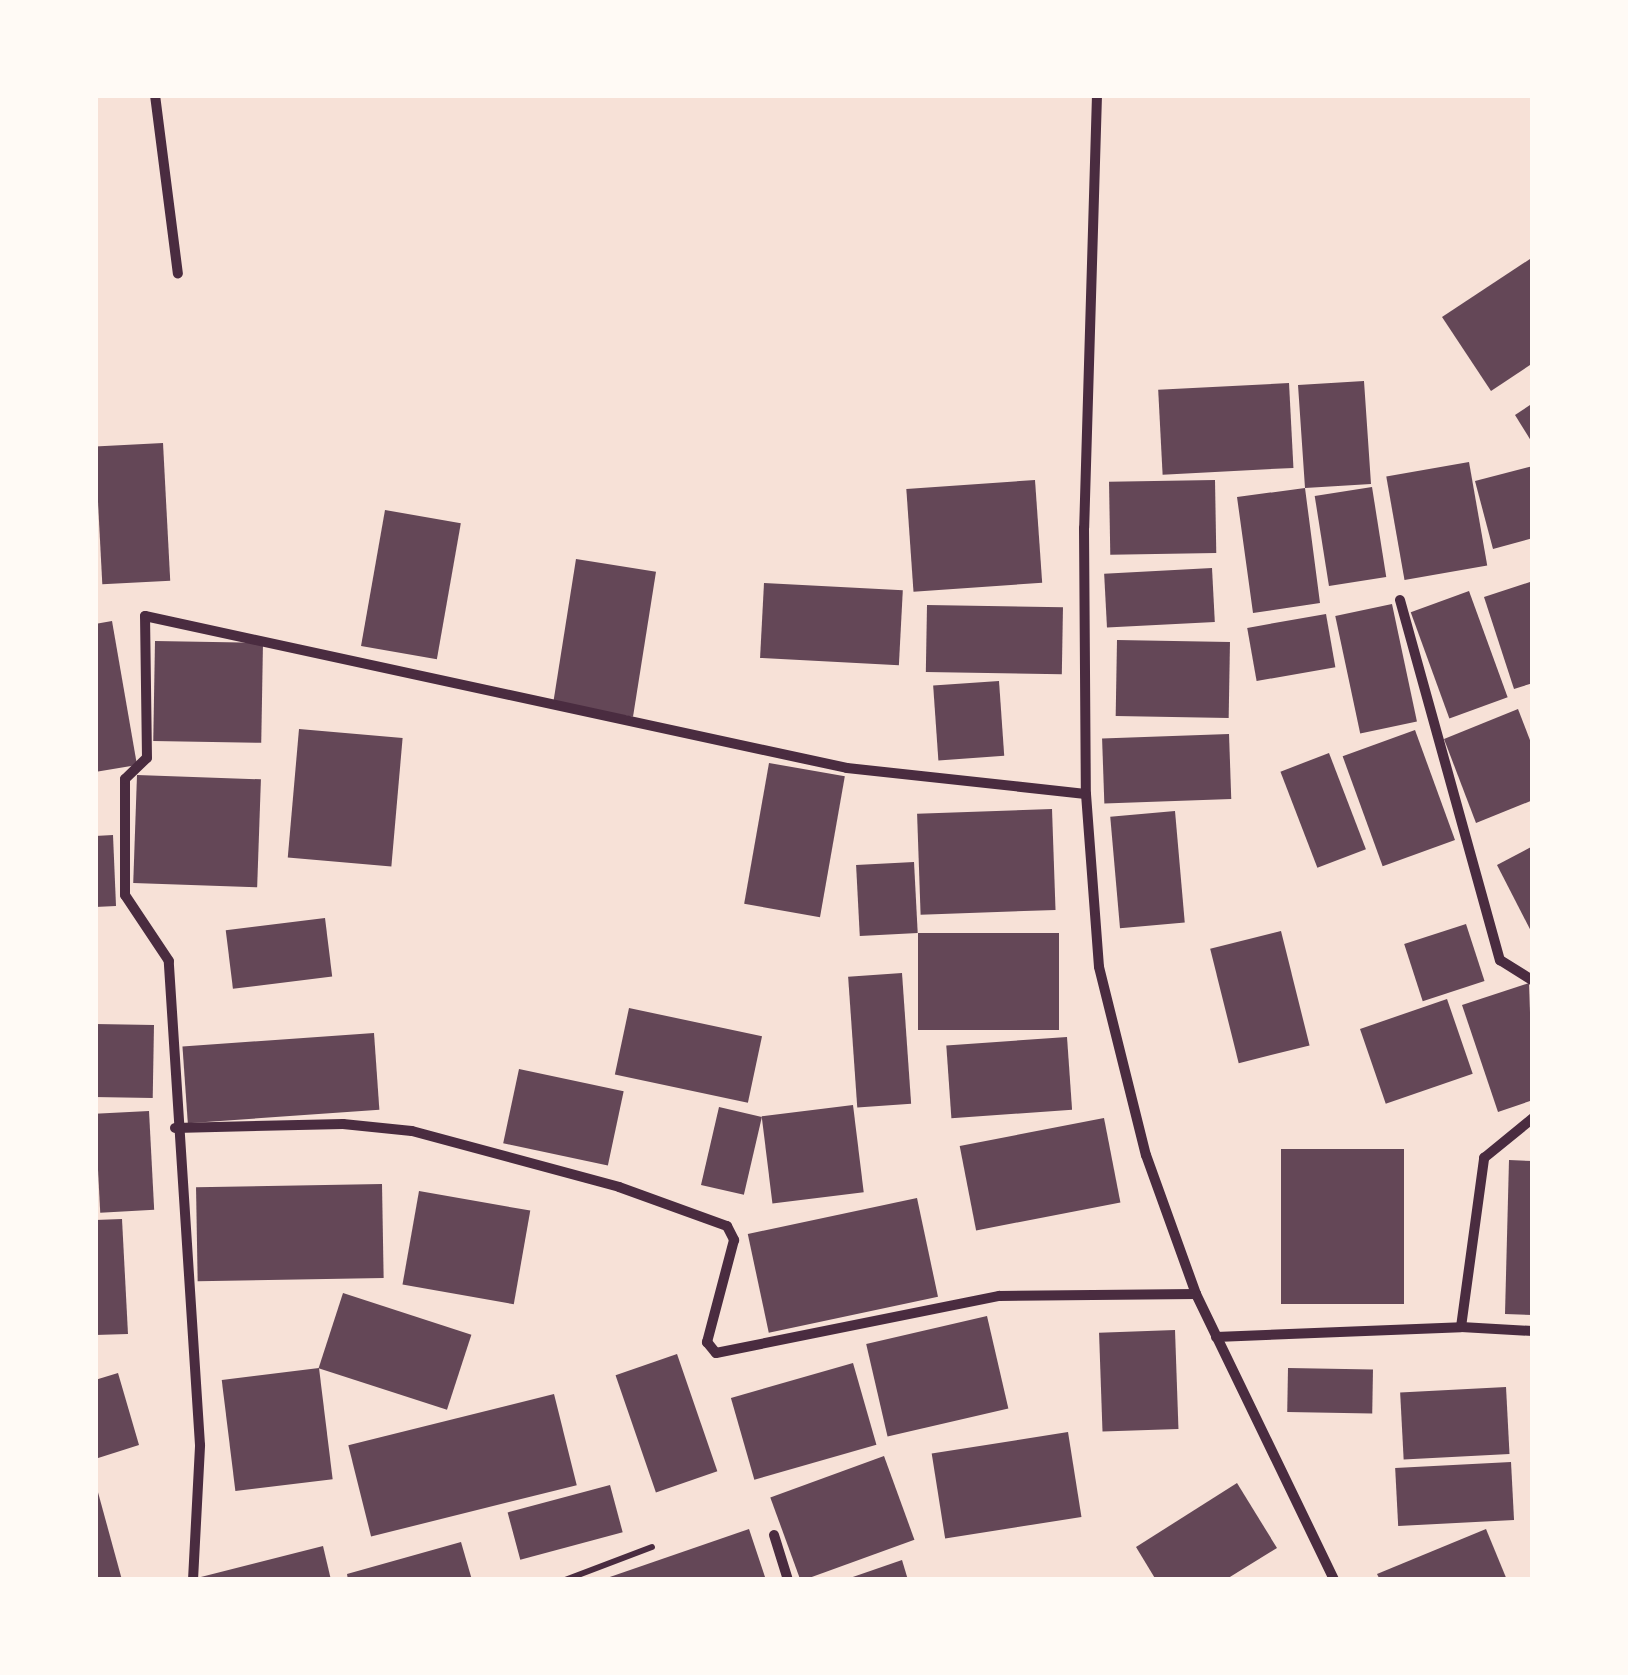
<!DOCTYPE html>
<style>
body{margin:0}
#map{position:relative;width:1628px;height:1675px;overflow:hidden;background:#f7e1d7;font-family:"Varela Round",sans-serif}
div>[style]{position:absolute}
.building>*{inset:0;background:#644757;transform-origin:0 0}
.path>*{height:6px;margin:-3px;padding:0 3px;transform-origin:3px;border-radius:3px;background:#4a2c40}
.minor>*{height:10px;margin:-5px;padding:0 5px;transform-origin:5px;border-radius:5px;background:#4a2c40}
span{translate:-50% -50%;white-space:nowrap;text-align:center;line-height:1.15;-webkit-text-stroke:10px #fffaf5;paint-order:stroke}
.frame{position:absolute;inset:0;border:98px solid #fffaf5;pointer-events:none}
</style>
<div id="map">
<div class="building">
<div style="clip-path:polygon(1533px 257px,1533px 363px,1491px 391px,1442px 317px)"></div>
<div style="clip-path:polygon(1364px 381px,1371px 484px,1305px 488px,1320px 603px,1253px 613px,1237px 497px,1305px 488px,1298px 385px)"></div>
<div style="left:1289px;top:383px;width:85px;height:131px;rotate:87deg"></div>
<div style="clip-path:polygon(1533px 403px,1533px 444px,1515px 415px)"></div>
<div style="left:163px;top:443px;width:138px;height:68px;rotate:87deg"></div>
<div style="left:1469px;top:462px;width:105px;height:84px;rotate:80deg"></div>
<div style="clip-path:polygon(1533px 466px,1533px 538px,1493px 549px,1475px 481px)"></div>
<div style="left:1035px;top:480px;width:103px;height:129px;rotate:86deg"></div>
<div style="left:1215px;top:480px;width:73px;height:106px;rotate:89deg"></div>
<div style="left:1372px;top:487px;width:91px;height:58px;rotate:81deg"></div>
<div style="left:385px;top:510px;width:77px;height:138px;rotate:10deg"></div>
<div style="left:576px;top:559px;width:81px;height:147px;rotate:9deg"></div>
<div style="left:1212px;top:568px;width:54px;height:108px;rotate:87deg"></div>
<div style="clip-path:polygon(1533px 581px,1533px 683px,1514px 689px,1484px 597px)"></div>
<div style="left:764px;top:583px;width:139px;height:75px;rotate:3deg"></div>
<div style="left:1469px;top:591px;width:113px;height:62px;rotate:70deg"></div>
<div style="left:1392px;top:604px;width:120px;height:58px;rotate:78deg"></div>
<div style="left:927px;top:605px;width:136px;height:67px;rotate:1deg"></div>
<div style="left:1326px;top:614px;width:54px;height:80px;rotate:80deg"></div>
<div style="clip-path:polygon(112px 621px,137px 765px,95px 772px,95px 624px)"></div>
<div style="left:1117px;top:640px;width:113px;height:76px;rotate:1deg"></div>
<div style="left:155px;top:641px;width:108px;height:100px;rotate:1deg"></div>
<div style="left:999px;top:681px;width:75px;height:66px;rotate:86deg"></div>
<div style="clip-path:polygon(1518px 709px,1533px 748px,1533px 800px,1476px 823px,1444px 739px)"></div>
<div style="left:299px;top:729px;width:104px;height:129px;rotate:5deg"></div>
<div style="left:1415px;top:730px;width:117px;height:77px;rotate:70deg"></div>
<div style="left:1229px;top:734px;width:65px;height:127px;rotate:88deg"></div>
<div style="left:1329px;top:753px;width:103px;height:52px;rotate:69deg"></div>
<div style="left:769px;top:763px;width:77px;height:143px;rotate:10deg"></div>
<div style="left:137px;top:775px;width:124px;height:108px;rotate:2deg"></div>
<div style="left:1052px;top:809px;width:101px;height:135px;rotate:88deg"></div>
<div style="left:1175px;top:811px;width:112px;height:65px;rotate:85deg"></div>
<div style="clip-path:polygon(113px 835px,116px 906px,95px 907px,95px 836px)"></div>
<div style="clip-path:polygon(1533px 846px,1533px 935px,1497px 865px)"></div>
<div style="left:914px;top:862px;width:71px;height:58px;rotate:87deg"></div>
<div style="left:325px;top:918px;width:59px;height:100px;rotate:83deg"></div>
<div style="left:1466px;top:924px;width:60px;height:65px;rotate:72deg"></div>
<div style="left:1281px;top:931px;width:118px;height:73px;rotate:76deg"></div>
<div style="left:918px;top:933px;width:141px;height:97px"></div>
<div style="left:902px;top:973px;width:131px;height:54px;rotate:86deg"></div>
<div style="clip-path:polygon(1529px 983px,1533px 1100px,1498px 1112px,1462px 1005px)"></div>
<div style="left:1447px;top:999px;width:79px;height:92px;rotate:71deg"></div>
<div style="left:629px;top:1008px;width:136px;height:68px;rotate:12deg"></div>
<div style="left:95px;top:1024px;width:59px;height:73px;rotate:1deg"></div>
<div style="left:374px;top:1033px;width:77px;height:192px;rotate:86deg"></div>
<div style="left:1067px;top:1037px;width:73px;height:121px;rotate:86deg"></div>
<div style="left:519px;top:1069px;width:107px;height:76px;rotate:12deg"></div>
<div style="left:853px;top:1105px;width:88px;height:92px;rotate:83deg"></div>
<div style="left:719px;top:1107px;width:44px;height:80px;rotate:13deg"></div>
<div style="left:149px;top:1111px;width:99px;height:54px;rotate:87deg"></div>
<div style="left:1104px;top:1118px;width:86px;height:147px;rotate:79deg"></div>
<div style="left:1281px;top:1149px;width:123px;height:155px"></div>
<div style="clip-path:polygon(1509px 1160px,1533px 1161px,1533px 1315px,1505px 1314px)"></div>
<div style="left:382px;top:1184px;width:94px;height:186px;rotate:89deg"></div>
<div style="left:419px;top:1191px;width:113px;height:95px;rotate:10deg"></div>
<div style="left:917px;top:1198px;width:101px;height:173px;rotate:78deg"></div>
<div style="clip-path:polygon(122px 1219px,128px 1334px,95px 1335px,95px 1220px)"></div>
<div style="left:343px;top:1293px;width:135px;height:79px;rotate:18deg"></div>
<div style="left:987px;top:1316px;width:95px;height:124px;rotate:77deg"></div>
<div style="left:1175px;top:1330px;width:99px;height:76px;rotate:88deg"></div>
<div style="left:677px;top:1354px;width:124px;height:65px;rotate:71deg"></div>
<div style="left:853px;top:1363px;width:85px;height:127px;rotate:74deg"></div>
<div style="left:319px;top:1368px;width:112px;height:98px;rotate:83deg"></div>
<div style="left:1288px;top:1368px;width:85px;height:44px;rotate:1deg"></div>
<div style="clip-path:polygon(118px 1373px,139px 1445px,95px 1459px,95px 1380px)"></div>
<div style="left:1506px;top:1387px;width:67px;height:106px;rotate:87deg"></div>
<div style="left:554px;top:1394px;width:94px;height:212px;rotate:76deg"></div>
<div style="left:1068px;top:1432px;width:86px;height:138px;rotate:81deg"></div>
<div style="left:884px;top:1456px;width:89px;height:121px;rotate:70deg"></div>
<div style="left:1511px;top:1462px;width:58px;height:116px;rotate:87deg"></div>
<div style="clip-path:polygon(1237px 1483px,1277px 1548px,1225px 1580px,1156px 1580px,1136px 1547px)"></div>
<div style="clip-path:polygon(96px 1485px,122px 1580px,95px 1580px)"></div>
<div style="left:610px;top:1485px;width:49px;height:106px;rotate:75deg"></div>
<div style="clip-path:polygon(749px 1529px,766px 1580px,604px 1580px,604px 1579px)"></div>
<div style="clip-path:polygon(1486px 1529px,1507px 1580px,1380px 1580px,1377px 1574px)"></div>
<div style="clip-path:polygon(461px 1542px,472px 1580px,348px 1580px,347px 1574px)"></div>
<div style="clip-path:polygon(323px 1546px,331px 1580px,193px 1580px,193px 1579px)"></div>
<div style="clip-path:polygon(902px 1560px,908px 1580px,847px 1580px,847px 1579px)"></div>
</div>
<div class="path">
<div style="left:565px;top:1580px;width:93px;rotate:-20.8deg"></div>
</div>
<div class="minor">
<div style="left:155px;top:95px;width:180px;rotate:82.7deg"></div>
<div style="left:1097px;top:95px;width:433px;rotate:91.7deg"></div>
<div style="left:1084px;top:528px;width:266px;rotate:89.6deg"></div>
<div style="left:1086px;top:794px;width:173px;rotate:85.7deg"></div>
<div style="left:1099px;top:967px;width:194px;rotate:76deg"></div>
<div style="left:1146px;top:1155px;width:148px;rotate:70.2deg"></div>
<div style="left:1196px;top:1294px;width:318px;rotate:64.2deg"></div>
<div style="left:1400px;top:600px;width:374px;rotate:74.5deg"></div>
<div style="left:1500px;top:960px;width:39px;rotate:32deg"></div>
<div style="left:175px;top:1128px;width:168px;rotate:-1.4deg"></div>
<div style="left:343px;top:1124px;width:69px;rotate:5.8deg"></div>
<div style="left:412px;top:1131px;width:214px;rotate:15.1deg"></div>
<div style="left:619px;top:1187px;width:115px;rotate:19.9deg"></div>
<div style="left:727px;top:1226px;width:16px;rotate:63deg"></div>
<div style="left:734px;top:1240px;width:106px;rotate:104.8deg"></div>
<div style="left:707px;top:1342px;width:14px;rotate:51deg"></div>
<div style="left:716px;top:1353px;width:289px;rotate:-11.4deg"></div>
<div style="left:999px;top:1296px;width:197px;rotate:-0.6deg"></div>
<div style="left:1461px;top:1327px;width:171px;rotate:-82.2deg"></div>
<div style="left:1484px;top:1158px;width:63px;rotate:-39.2deg"></div>
<div style="left:1216px;top:1337px;width:245px;rotate:-2.3deg"></div>
<div style="left:1461px;top:1327px;width:72px;rotate:3.2deg"></div>
<div style="left:774px;top:1535px;width:47px;rotate:72.7deg"></div>
<div style="left:193px;top:1580px;width:135px;rotate:-87deg"></div>
<div style="left:200px;top:1445px;width:485px;rotate:-93.7deg"></div>
<div style="left:169px;top:961px;width:79px;rotate:-123.7deg"></div>
<div style="left:125px;top:895px;width:116px;rotate:-90deg"></div>
<div style="left:125px;top:779px;width:30px;rotate:-44deg"></div>
<div style="left:147px;top:758px;width:142px;rotate:-90.8deg"></div>
<div style="left:145px;top:616px;width:718px;rotate:12.22deg"></div>
<div style="left:847px;top:768px;width:240px;rotate:6.2deg"></div>
</div>
<div class="frame"></div>
</div>
